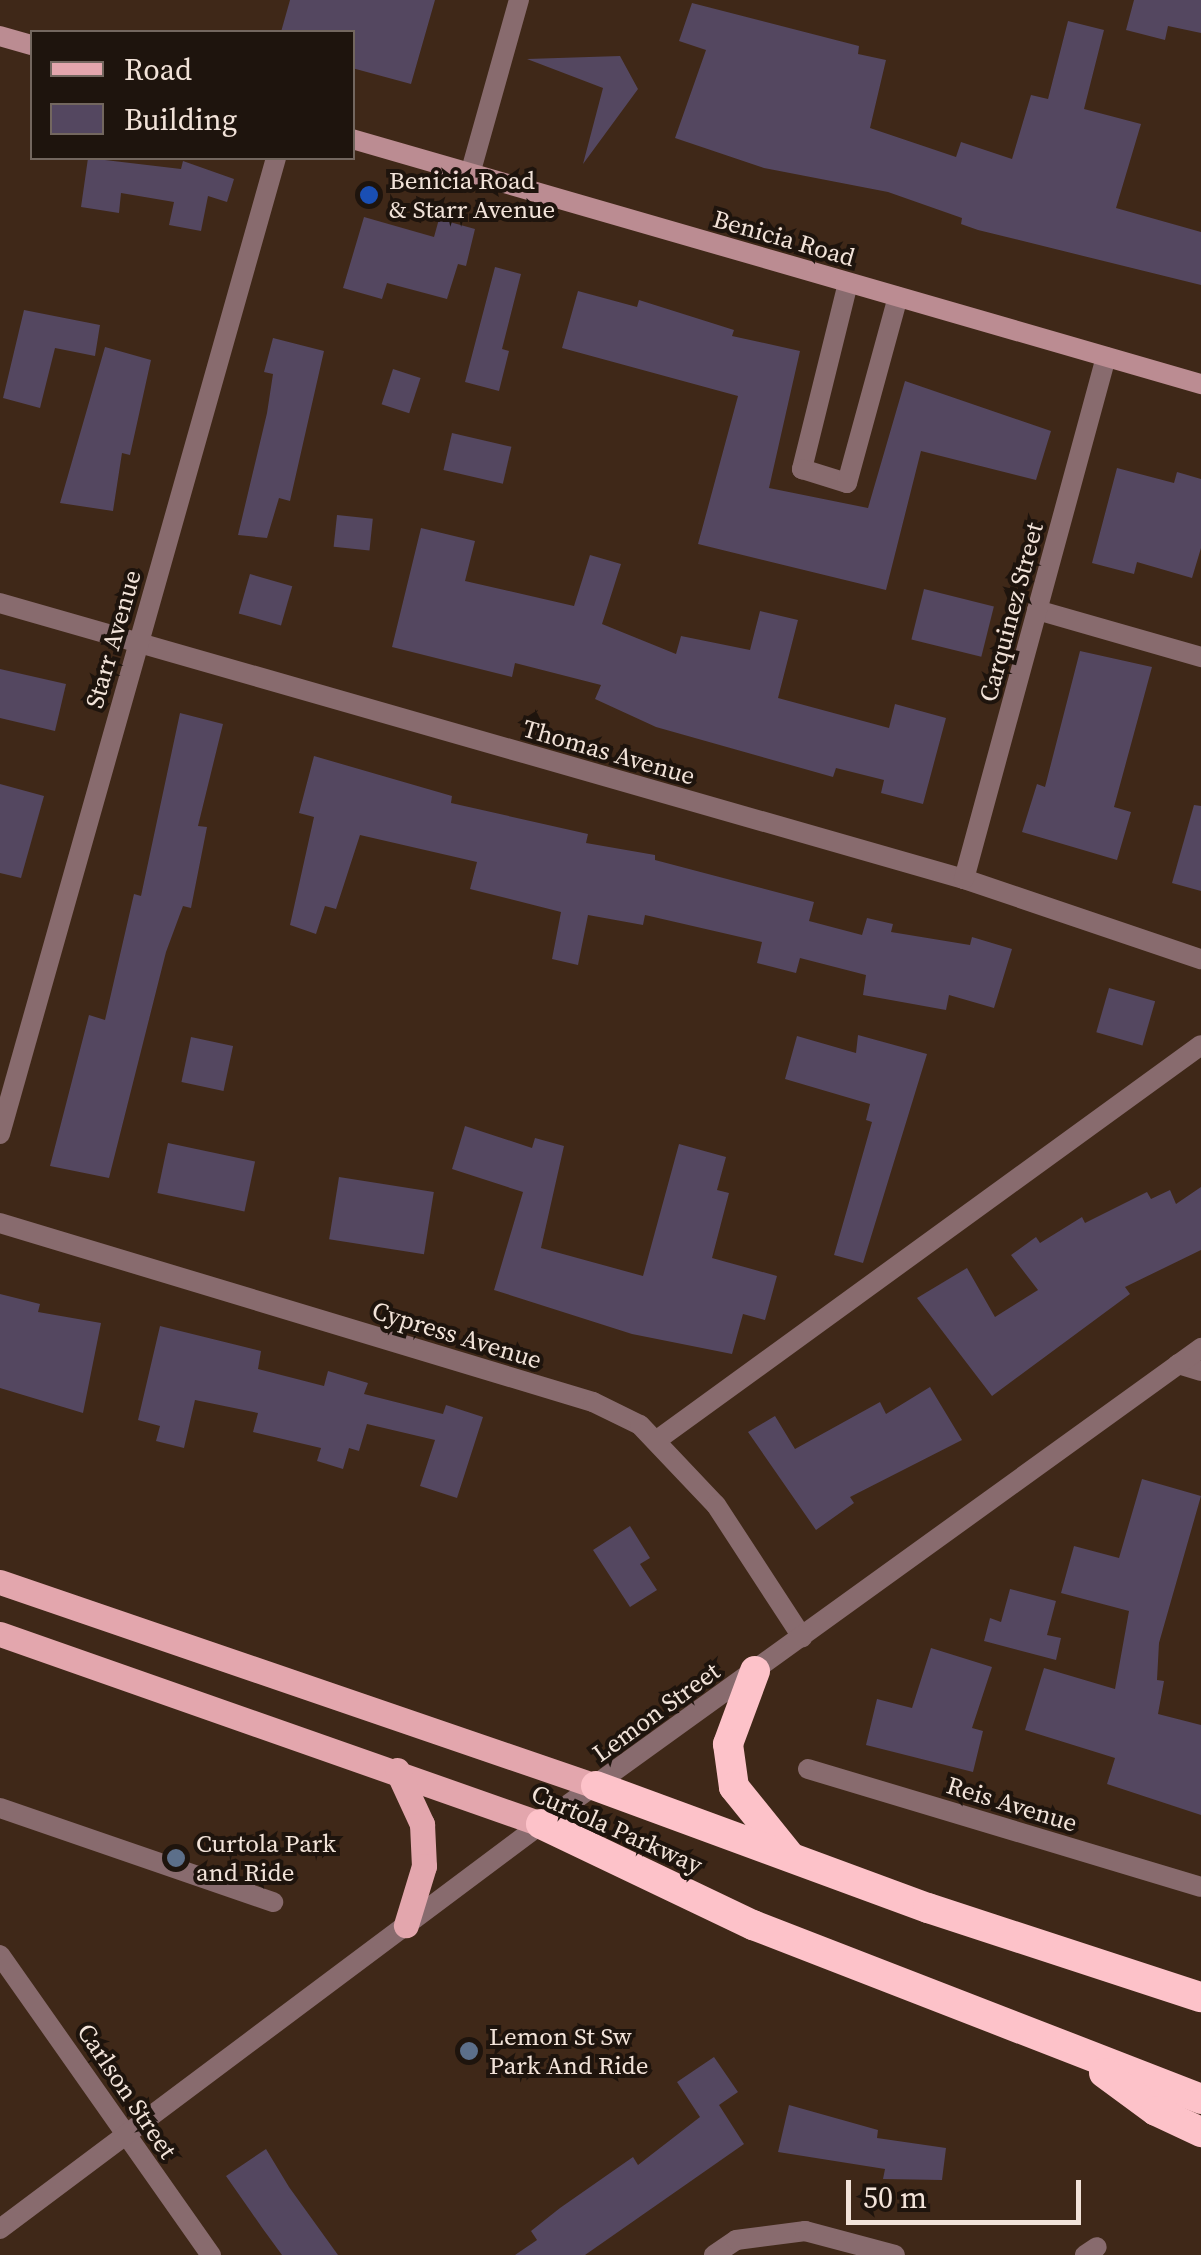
<!DOCTYPE html>
<style>
body{margin:0}
#map{position:relative;width:1201px;height:2255px;overflow:hidden;background:#3f2818;font-family:"Source Serif 4",serif}
div>[style]{position:absolute}
.building>*{inset:0;background:#544760;transform-origin:0 0}
.service>*{height:20px;margin:-10px;padding:0 10px;transform-origin:10px;border-radius:10px;background:#886b6e}
.minor>*{height:20px;margin:-10px;padding:0 10px;transform-origin:10px;border-radius:10px;background:#886b6e}
.tertiary>*{height:20px;margin:-10px;padding:0 10px;transform-origin:10px;border-radius:10px;background:#886b6e}
.secondary>*{height:20px;margin:-10px;padding:0 10px;transform-origin:10px;border-radius:10px;background:#bb8c92}
.primary>*{height:25px;margin:-12.5px;padding:0 12.5px;transform-origin:12.5px;border-radius:12.5px;background:#e3a6ad}
.motorway>*{height:30px;margin:-15px;padding:0 15px;transform-origin:15px;border-radius:15px;background:#fdc2c9}
.dots>*{width:28px;height:28px;translate:-50% -50%;box-sizing:border-box;border:5px solid #1e140d;border-radius:50%}
span{translate:-50% -50%;white-space:nowrap;text-align:center;line-height:1.15;-webkit-text-stroke:8px #1e140d;paint-order:stroke}
.poi-label{font-size:25px;color:#f2e3d9}
.left{translate:0 -50%;text-align:left}
.street-label{font-size:25px;color:#f2e3d9}
.legend{position:absolute;left:30px;top:30px;width:325px;height:130px;box-sizing:border-box;background:#1e140d;border:2px solid #73675f;margin:0;padding:12px 18px;list-style:none;font-size:30px;color:#f2e3d9}
.legend li{display:flex;align-items:center;gap:20px;height:50px}
.legend b{width:50px;border:2px solid #73675f}
.scale{position:absolute;left:846px;top:2180px;width:235px;height:45px;box-sizing:border-box;border:5px solid #f2e3d9;border-top:0;padding-left:12px;font-size:30px;line-height:35px;white-space:nowrap;color:#f2e3d9;-webkit-text-stroke:8px #1e140d;paint-order:stroke}
</style>
<div id="map">
<div class="building">
<div style="clip-path:polygon(290px 0,435px 0,411px 84px,352px 68px,352px 32px,281px 32px)"></div>
<div style="clip-path:polygon(1134px 0,1201px 0,1201px 33px,1168px 26px,1165px 40px,1126px 30px)"></div>
<div style="clip-path:polygon(692px 3px,859px 46px,858px 54px,886px 60px,870px 128px,956px 157px,961px 142px,1012px 159px,1031px 95px,1048px 99px,1068px 21px,1104px 30px,1084px 109px,1141px 124px,1116px 208px,1201px 232px,1201px 285px,978px 230px,961px 224px,962px 218px,888px 192px,764px 168px,675px 138px,706px 50px,679px 41px)"></div>
<div style="clip-path:polygon(620px 56px,638px 89px,583px 164px,603px 88px,527px 59px)"></div>
<div style="clip-path:polygon(88px 158px,181px 169px,183px 161px,234px 179px,227px 202px,208px 196px,201px 231px,169px 225px,174px 202px,121px 193px,119px 213px,81px 207px)"></div>
<div style="clip-path:polygon(364px 217px,434px 237px,439px 219px,475px 229px,466px 266px,458px 264px,447px 299px,387px 283px,382px 299px,343px 288px)"></div>
<div style="clip-path:polygon(495px 267px,521px 274px,502px 349px,509px 351px,499px 391px,465px 382px)"></div>
<div style="clip-path:polygon(578px 291px,637px 307px,639px 300px,734px 330px,732px 336px,800px 351px,769px 488px,868px 508px,905px 381px,1051px 431px,1036px 480px,921px 451px,886px 590px,698px 544px,738px 396px,562px 348px)"></div>
<div style="clip-path:polygon(24px 310px,100px 325px,95px 356px,55px 348px,40px 408px,3px 398px)"></div>
<div style="clip-path:polygon(273px 338px,324px 351px,290px 501px,279px 498px,267px 538px,238px 535px,267px 413px,273px 374px,264px 372px)"></div>
<div style="clip-path:polygon(105px 347px,151px 360px,130px 455px,122px 453px,113px 511px,60px 503px)"></div>
<div style="left:393px;top:369px;width:29px;height:37px;rotate:18deg"></div>
<div style="left:452px;top:433px;width:61px;height:38px;rotate:13deg"></div>
<div style="clip-path:polygon(1117px 468px,1174px 483px,1177px 472px,1201px 479px,1201px 548px,1192px 578px,1137px 562px,1134px 574px,1092px 563px)"></div>
<div style="left:337px;top:515px;width:36px;height:32px;rotate:6deg"></div>
<div style="clip-path:polygon(421px 528px,475px 541px,465px 581px,574px 606px,590px 555px,621px 564px,602px 624px,676px 654px,681px 636px,750px 650px,760px 611px,798px 620px,778px 698px,889px 728px,895px 704px,946px 718px,923px 804px,881px 793px,884px 780px,836px 768px,833px 777px,656px 727px,595px 699px,601px 685px,515px 663px,512px 677px,392px 647px)"></div>
<div style="left:250px;top:574px;width:44px;height:41px;rotate:16deg"></div>
<div style="left:924px;top:589px;width:72px;height:52px;rotate:14deg"></div>
<div style="clip-path:polygon(1080px 651px,1152px 667px,1114px 807px,1131px 812px,1117px 860px,1022px 832px,1037px 784px,1045px 787px)"></div>
<div style="clip-path:polygon(0 669px,66px 684px,55px 731px,0 718px)"></div>
<div style="clip-path:polygon(180px 713px,223px 724px,198px 826px,207px 827px,191px 908px,183px 906px,166px 952px,109px 1178px,50px 1166px,89px 1015px,105px 1020px,134px 894px,141px 896px)"></div>
<div style="clip-path:polygon(314px 756px,452px 796px,451px 803px,588px 834px,586px 843px,655px 855px,655px 860px,814px 902px,809px 921px,862px 935px,867px 918px,893px 924px,891px 932px,970px 945px,972px 937px,1012px 949px,994px 1008px,949px 995px,946px 1010px,863px 995px,866px 975px,800px 958px,796px 973px,757px 963px,762px 942px,645px 915px,643px 925px,588px 915px,578px 965px,552px 959px,561px 912px,470px 889px,477px 862px,360px 835px,336px 909px,325px 906px,316px 934px,290px 925px,314px 817px,299px 813px)"></div>
<div style="clip-path:polygon(0 784px,44px 796px,21px 878px,0 873px)"></div>
<div style="clip-path:polygon(1194px 805px,1201px 806px,1201px 891px,1172px 883px)"></div>
<div style="left:1109px;top:988px;width:48px;height:46px;rotate:16deg"></div>
<div style="clip-path:polygon(858px 1035px,927px 1054px,863px 1263px,834px 1255px,872px 1122px,866px 1120px,870px 1104px,785px 1079px,797px 1036px,856px 1053px)"></div>
<div style="left:191px;top:1037px;width:43px;height:46px;rotate:12deg"></div>
<div style="clip-path:polygon(465px 1126px,532px 1148px,535px 1138px,564px 1146px,541px 1248px,643px 1276px,679px 1144px,726px 1157px,717px 1190px,729px 1193px,712px 1258px,777px 1276px,765px 1320px,743px 1314px,732px 1354px,632px 1334px,494px 1290px,523px 1192px,452px 1169px)"></div>
<div style="left:168px;top:1143px;width:89px;height:51px;rotate:12deg"></div>
<div style="left:339px;top:1177px;width:96px;height:63px;rotate:9deg"></div>
<div style="clip-path:polygon(1201px 1187px,1201px 1250px,1125px 1287px,1130px 1294px,992px 1396px,917px 1298px,967px 1268px,995px 1317px,1038px 1290px,1011px 1255px,1036px 1237px,1040px 1243px,1082px 1217px,1085px 1223px,1147px 1192px,1151px 1199px,1170px 1190px,1176px 1204px)"></div>
<div style="clip-path:polygon(0 1294px,40px 1304px,38px 1312px,101px 1323px,83px 1413px,0 1388px)"></div>
<div style="clip-path:polygon(160px 1326px,261px 1351px,258px 1369px,324px 1386px,328px 1371px,368px 1383px,364px 1394px,443px 1414px,446px 1405px,483px 1417px,457px 1498px,420px 1486px,435px 1440px,367px 1424px,359px 1451px,349px 1448px,343px 1469px,317px 1461px,321px 1448px,253px 1432px,258px 1413px,195px 1400px,184px 1448px,156px 1441px,160px 1426px,138px 1420px)"></div>
<div style="clip-path:polygon(930px 1387px,962px 1440px,850px 1497px,854px 1503px,816px 1530px,748px 1432px,775px 1416px,795px 1449px,880px 1402px,886px 1414px)"></div>
<div style="clip-path:polygon(1142px 1479px,1201px 1496px,1159px 1643px,1157px 1680px,1164px 1681px,1158px 1714px,1201px 1725px,1201px 1815px,1107px 1784px,1115px 1758px,1025px 1730px,1044px 1668px,1115px 1689px,1129px 1611px,1061px 1593px,1074px 1546px,1119px 1558px)"></div>
<div style="clip-path:polygon(630px 1526px,650px 1558px,640px 1564px,657px 1590px,630px 1607px,593px 1550px)"></div>
<div style="clip-path:polygon(1010px 1589px,1056px 1601px,1047px 1635px,1061px 1638px,1056px 1660px,984px 1641px,990px 1618px,1001px 1622px)"></div>
<div style="clip-path:polygon(931px 1648px,992px 1667px,972px 1728px,983px 1731px,973px 1772px,866px 1745px,877px 1699px,912px 1708px)"></div>
<div style="clip-path:polygon(714px 2057px,738px 2092px,719px 2105px,744px 2144px,585px 2255px,515px 2255px,537px 2240px,531px 2231px,560px 2208px,633px 2157px,638px 2165px,700px 2117px,677px 2082px)"></div>
<div style="clip-path:polygon(789px 2105px,878px 2130px,877px 2138px,946px 2148px,942px 2180px,883px 2179px,885px 2169px,778px 2152px)"></div>
<div style="clip-path:polygon(266px 2149px,289px 2187px,338px 2255px,282px 2255px,263px 2229px,226px 2176px)"></div>
</div>
<div class="service">
<div style="left:848px;top:283px;width:192px;rotate:103.9deg"></div>
<div style="left:802px;top:469px;width:47px;rotate:17.3deg"></div>
<div style="left:847px;top:483px;width:193px;rotate:-74.7deg"></div>
<div style="left:1037px;top:610px;width:171px;rotate:16deg"></div>
<div style="left:657px;top:1440px;width:672px;rotate:-35.98deg"></div>
<div style="left:0;top:1808px;width:289px;rotate:19deg"></div>
</div>
<div class="minor">
<div style="left:0;top:603px;width:1003px;rotate:15.98deg"></div>
<div style="left:964px;top:879px;width:250px;rotate:18.7deg"></div>
<div style="left:964px;top:879px;width:541px;rotate:-74.78deg"></div>
<div style="left:0;top:1134px;width:1014px;rotate:-74.21deg"></div>
<div style="left:0;top:1223px;width:619px;rotate:16.8deg"></div>
<div style="left:593px;top:1402px;width:52px;rotate:26.1deg"></div>
<div style="left:640px;top:1425px;width:110px;rotate:46.5deg"></div>
<div style="left:716px;top:1505px;width:158px;rotate:56.9deg"></div>
<div style="left:1178px;top:1364px;width:24px;rotate:17deg"></div>
<div style="left:808px;top:1769px;width:410px;rotate:16.7deg"></div>
<div style="left:0;top:1955px;width:367px;rotate:54.9deg"></div>
<div style="left:714px;top:2255px;width:27px;rotate:-34deg"></div>
<div style="left:736px;top:2240px;width:70px;rotate:-7.4deg"></div>
<div style="left:805px;top:2231px;width:93px;rotate:14.9deg"></div>
<div style="left:1085px;top:2255px;width:14px;rotate:-34deg"></div>
</div>
<div class="tertiary">
<div style="left:470px;top:174px;width:181px;rotate:-74.3deg"></div>
<div style="left:0;top:2229px;width:676px;rotate:-36.82deg"></div>
<div style="left:541px;top:1824px;width:814px;rotate:-35.8deg"></div>
</div>
<div class="secondary">
<div style="left:0;top:36px;width:33px;rotate:16deg"></div>
<div style="left:352px;top:139px;width:884px;rotate:16.1deg"></div>
</div>
<div class="primary">
<div style="left:0;top:1582px;width:630px;rotate:18.9deg"></div>
<div style="left:0;top:1634px;width:573px;rotate:19.35deg"></div>
<div style="left:397px;top:1770px;width:60px;rotate:65.2deg"></div>
<div style="left:422px;top:1824px;width:42px;rotate:87.3deg"></div>
<div style="left:424px;top:1866px;width:62px;rotate:107deg"></div>
</div>
<div class="motorway">
<div style="left:755px;top:1671px;width:78px;rotate:110.3deg"></div>
<div style="left:728px;top:1744px;width:43px;rotate:82.1deg"></div>
<div style="left:734px;top:1787px;width:86px;rotate:51.1deg"></div>
<div style="left:596px;top:1786px;width:354px;rotate:20.2deg"></div>
<div style="left:928px;top:1908px;width:287px;rotate:18.1deg"></div>
<div style="left:541px;top:1824px;width:235px;rotate:25.5deg"></div>
<div style="left:753px;top:1925px;width:481px;rotate:21.2deg"></div>
<div style="left:1104px;top:2073px;width:64px;rotate:36.2deg"></div>
<div style="left:1156px;top:2111px;width:50px;rotate:25deg"></div>
</div>
<div class="dots">
<div style="left:369px;top:195px;background:#1a4fb4"></div>
<div style="left:176px;top:1858px;background:#5c6f8a"></div>
<div style="left:469px;top:2051px;background:#5c6f8a"></div>
</div>
<div class="poi-label">
<span class="left" style="left:389px;top:195px">Benicia Road<br>&amp; Starr Avenue</span>
<span class="left" style="left:196px;top:1858px">Curtola Park<br>and Ride</span>
<span class="left" style="left:489px;top:2051px">Lemon St Sw<br>Park And Ride</span>
</div>
<div class="street-label">
<span style="left:784px;top:238px;rotate:16deg">Benicia Road</span>
<span style="left:1011px;top:612px;rotate:-75deg">Carquinez Street</span>
<span style="left:113px;top:639px;rotate:-74deg">Starr Avenue</span>
<span style="left:609px;top:752px;rotate:16deg">Thomas Avenue</span>
<span style="left:457px;top:1335px;rotate:17deg">Cypress Avenue</span>
<span style="left:656px;top:1712px;rotate:-36deg">Lemon Street</span>
<span style="left:1012px;top:1804px;rotate:17deg">Reis Avenue</span>
<span style="left:617px;top:1829px;rotate:24deg">Curtola Parkway</span>
<span style="left:127px;top:2091px;rotate:56deg">Carlson Street</span>
</div>
<ul class="legend">
<li><b style="height:12px;background:#e3a6ad"></b>Road</li>
<li><b style="height:28px;background:#544760"></b>Building</li>
</ul>
<div class="scale">50 m</div>
</div>
